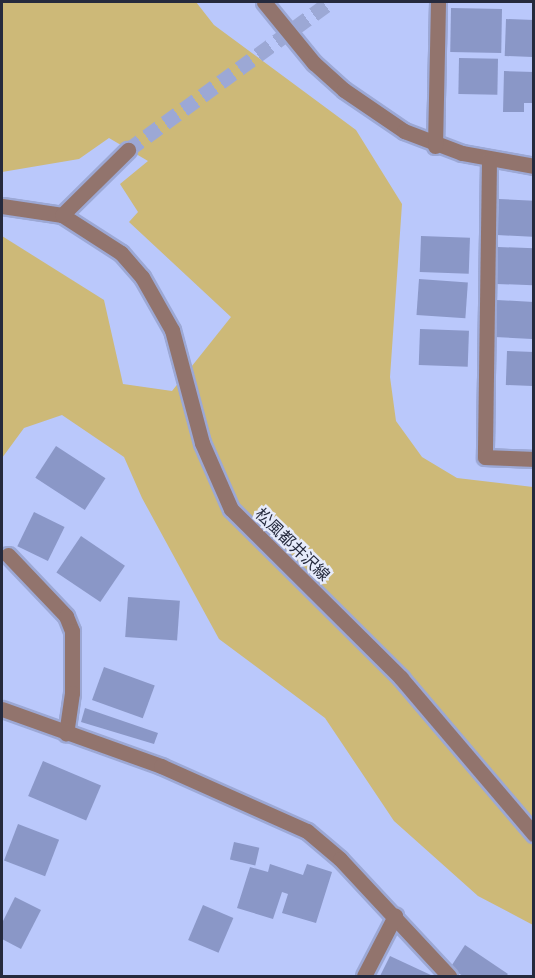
<!DOCTYPE html>
<meta charset="utf-8">
<style>
body{margin:0}
#map{position:relative;width:535px;height:978px;overflow:hidden;background:#bac8fb;font-family:Karla,"Noto Sans JP",sans-serif}
div>[style]{position:absolute}
.green>*{inset:0;background:#cdb978}
.building>*{inset:0;background:#8a97c7;transform-origin:0 0}
.minor-tunnel>*{height:15px;margin-top:-7.5px;transform-origin:0;background:repeating-linear-gradient(90deg,#9ca8d5 0 15px,transparent 0 23px)}
.roads{filter:drop-shadow(2px 0 #9ca8d5) drop-shadow(-2px 0 #9ca8d5) drop-shadow(0 2px #9ca8d5) drop-shadow(0 -2px #9ca8d5)}
.minor>*{height:15px;margin:-7.5px;padding:0 7.5px;transform-origin:7.5px;border-radius:7.5px;background:#92746d}
span{translate:-50% -50%;white-space:nowrap;text-align:center;line-height:1.15;-webkit-text-stroke:5px #e6ebfb;paint-order:stroke}
.street-label{font-size:16px;color:#252a3d}
.frame{position:absolute;inset:0;border:3px solid #252a3d;pointer-events:none}
</style>
<div id="map">
<div class="green">
<div style="clip-path:polygon(2px 2px,196px 2px,214px 25px,356px 130px,402px 204px,390px 377px,396px 421px,422px 457px,457px 478px,533px 487px,533px 925px,478px 896px,394px 821px,325px 718px,219px 639px,142px 498px,124px 457px,62px 415px,24px 428px,2px 458px,2px 236px,104px 300px,123px 384px,172px 391px,231px 317px,129px 222px,138px 212px,120px 184px,148px 161px,109px 138px,79px 159px,2px 172px)"></div>
</div>
<div class="building">
<div style="left:451px;top:8px;width:51px;height:44px;rotate:1deg"></div>
<div style="left:506px;top:19px;width:28px;height:37px;rotate:2deg"></div>
<div style="left:459px;top:58px;width:39px;height:36px;rotate:1deg"></div>
<div style="clip-path:polygon(504px 71px,534px 72px,534px 103px,524px 103px,524px 112px,503px 112px)"></div>
<div style="left:499px;top:199px;width:35px;height:36px;rotate:3deg"></div>
<div style="left:421px;top:236px;width:49px;height:36px;rotate:2deg"></div>
<div style="left:498px;top:247px;width:36px;height:37px;rotate:2deg"></div>
<div style="left:419px;top:279px;width:49px;height:36px;rotate:4deg"></div>
<div style="left:497px;top:300px;width:37px;height:37px;rotate:3deg"></div>
<div style="left:420px;top:329px;width:49px;height:36px;rotate:2deg"></div>
<div style="left:507px;top:351px;width:27px;height:34px;rotate:2deg"></div>
<div style="left:56px;top:446px;width:59px;height:38px;rotate:33deg"></div>
<div style="left:34px;top:512px;width:34px;height:38px;rotate:26deg"></div>
<div style="left:81px;top:536px;width:53px;height:44px;rotate:34deg"></div>
<div style="left:128px;top:597px;width:52px;height:40px;rotate:4deg"></div>
<div style="left:104px;top:667px;width:54px;height:35px;rotate:20deg"></div>
<div style="clip-path:polygon(85px 708px,158px 733px,154px 744px,81px 722px)"></div>
<div style="left:43px;top:761px;width:63px;height:38px;rotate:23deg"></div>
<div style="left:18px;top:824px;width:44px;height:39px;rotate:21deg"></div>
<div style="left:234px;top:842px;width:26px;height:18px;rotate:13deg"></div>
<div style="clip-path:polygon(270px 864px,303px 875px,307px 864px,332px 872px,316px 923px,282px 913px,288px 894px,282px 892px,273px 919px,237px 908px,250px 867px,268px 872px)"></div>
<div style="clip-path:polygon(15px 897px,41px 910px,21px 949px,2px 939px,2px 923px)"></div>
<div style="left:203px;top:905px;width:33px;height:38px;rotate:23deg"></div>
<div style="clip-path:polygon(465px 945px,508px 974px,506px 976px,463px 976px,450px 968px)"></div>
<div style="clip-path:polygon(390px 956px,433px 976px,380px 976px)"></div>
</div>
<div class="minor-tunnel">
<div style="left:128px;top:150px;width:250px;rotate:-36.2deg"></div>
</div>
<div class="roads">
<div class="minor">
<div style="left:264px;top:2px;width:79px;rotate:50.7deg"></div>
<div style="left:314px;top:63px;width:40px;rotate:42deg"></div>
<div style="left:344px;top:90px;width:73px;rotate:34.3deg"></div>
<div style="left:404px;top:131px;width:62px;rotate:20.8deg"></div>
<div style="left:462px;top:153px;width:73px;rotate:10.2deg"></div>
<div style="left:435px;top:146px;width:144px;rotate:-88.8deg"></div>
<div style="left:489px;top:161px;width:296px;rotate:90.8deg"></div>
<div style="left:485px;top:457px;width:49px;rotate:2.3deg"></div>
<div style="left:2px;top:206px;width:61px;rotate:8.5deg"></div>
<div style="left:62px;top:215px;width:70px;rotate:32.8deg"></div>
<div style="left:121px;top:253px;width:32px;rotate:49deg"></div>
<div style="left:142px;top:277px;width:61px;rotate:60.5deg"></div>
<div style="left:172px;top:330px;width:117px;rotate:75.1deg"></div>
<div style="left:202px;top:443px;width:72px;rotate:66.3deg"></div>
<div style="left:231px;top:509px;width:240px;rotate:44.8deg"></div>
<div style="left:401px;top:678px;width:205px;rotate:49.6deg"></div>
<div style="left:62px;top:215px;width:93px;rotate:-44.6deg"></div>
<div style="left:8px;top:555px;width:84px;rotate:46.4deg"></div>
<div style="left:66px;top:616px;width:16px;rotate:68deg"></div>
<div style="left:72px;top:631px;width:62px;rotate:90deg"></div>
<div style="left:72px;top:693px;width:41px;rotate:98.3deg"></div>
<div style="left:2px;top:709px;width:169px;rotate:19.7deg"></div>
<div style="left:161px;top:766px;width:160px;rotate:24deg"></div>
<div style="left:307px;top:831px;width:43px;rotate:40.3deg"></div>
<div style="left:340px;top:859px;width:160px;rotate:47deg"></div>
<div style="left:364px;top:976px;width:68px;rotate:-62.7deg"></div>
</div>
</div>
<div class="street-label">
<span style="left:292px;top:545px;rotate:44deg">松風都井沢線</span>
</div>
<div class="frame"></div>
</div>
